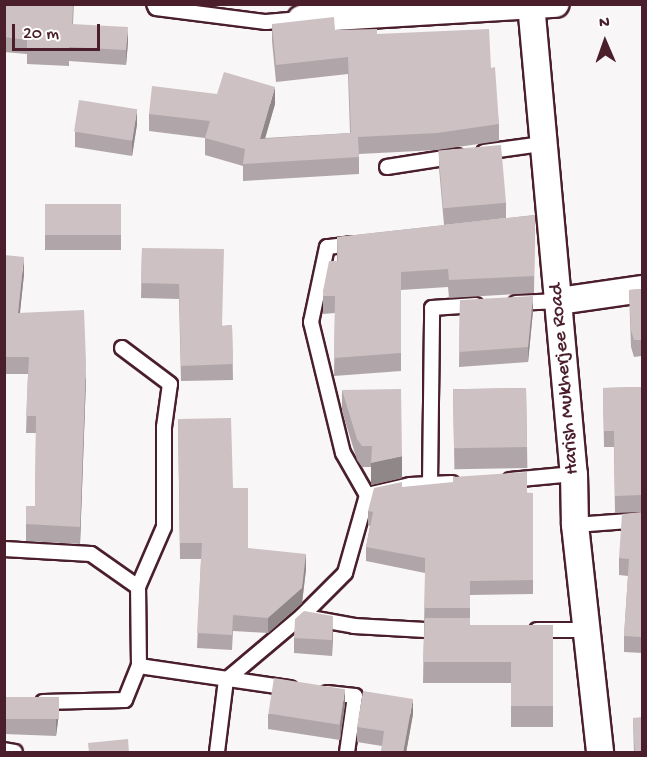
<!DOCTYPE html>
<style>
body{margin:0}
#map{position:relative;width:647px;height:757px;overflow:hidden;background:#f8f6f7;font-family:"Gochi Hand",sans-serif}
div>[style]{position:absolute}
.roads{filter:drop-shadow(2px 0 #4a1f2b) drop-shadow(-2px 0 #4a1f2b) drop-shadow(0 2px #4a1f2b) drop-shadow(0 -2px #4a1f2b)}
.lane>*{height:14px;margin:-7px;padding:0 7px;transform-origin:7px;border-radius:7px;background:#fff}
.street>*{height:26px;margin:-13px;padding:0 13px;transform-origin:13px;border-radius:13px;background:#fff}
.wall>*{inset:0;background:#b0a6a9;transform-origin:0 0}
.shaded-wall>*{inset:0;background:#908789}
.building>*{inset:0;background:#cdc1c4;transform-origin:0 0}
span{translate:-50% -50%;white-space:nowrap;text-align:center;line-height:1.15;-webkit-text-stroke:4.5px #fff;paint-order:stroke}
.street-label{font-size:20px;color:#4a1f2b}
.frame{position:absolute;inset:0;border:6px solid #4a1f2b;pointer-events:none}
.north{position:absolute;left:575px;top:12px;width:60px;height:60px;-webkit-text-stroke:4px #fff;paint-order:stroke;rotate:358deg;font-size:16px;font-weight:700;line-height:24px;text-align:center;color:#4a1f2b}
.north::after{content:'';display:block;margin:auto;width:21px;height:27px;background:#4a1f2b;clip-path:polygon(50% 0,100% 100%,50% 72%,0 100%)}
.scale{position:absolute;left:12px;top:24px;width:88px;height:27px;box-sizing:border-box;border:3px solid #4a1f2b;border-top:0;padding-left:8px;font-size:18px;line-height:21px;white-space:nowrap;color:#4a1f2b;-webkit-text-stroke:4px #fff;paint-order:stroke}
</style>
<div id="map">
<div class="roads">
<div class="lane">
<div style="left:154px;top:4px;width:4px;rotate:63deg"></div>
<div style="left:156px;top:8px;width:111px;rotate:7.3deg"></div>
<div style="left:266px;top:22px;width:35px;rotate:-5deg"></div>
<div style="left:484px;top:152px;width:59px;rotate:-7.9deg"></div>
<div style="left:387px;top:167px;width:71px;rotate:-8.9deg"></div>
<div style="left:353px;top:244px;width:26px;rotate:173deg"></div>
<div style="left:327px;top:247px;width:77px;rotate:102deg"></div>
<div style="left:311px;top:322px;width:135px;rotate:76.3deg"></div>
<div style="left:343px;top:453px;width:48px;rotate:60.3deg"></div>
<div style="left:516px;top:303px;width:43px;rotate:-2.7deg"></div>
<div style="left:510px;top:480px;width:64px;rotate:-5.4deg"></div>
<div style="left:430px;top:484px;width:176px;rotate:-89.3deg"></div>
<div style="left:432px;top:308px;width:44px;rotate:-3.9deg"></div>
<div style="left:575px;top:525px;width:67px;rotate:-4.3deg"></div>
<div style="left:4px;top:549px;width:87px;rotate:3.3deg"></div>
<div style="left:91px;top:554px;width:57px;rotate:35.1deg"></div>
<div style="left:316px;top:619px;width:39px;rotate:10deg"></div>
<div style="left:354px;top:626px;width:89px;rotate:3.2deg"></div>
<div style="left:537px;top:630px;width:52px"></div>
<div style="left:139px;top:666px;width:153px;rotate:8.3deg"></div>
<div style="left:327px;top:693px;width:28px;rotate:6deg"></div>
<div style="left:355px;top:696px;width:57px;rotate:98.1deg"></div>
<div style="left:43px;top:702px;width:82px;rotate:-1.4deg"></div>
<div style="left:125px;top:700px;width:37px;rotate:-68deg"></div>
<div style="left:139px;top:666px;width:79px;rotate:-90.7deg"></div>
<div style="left:138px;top:587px;width:65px;rotate:-66.6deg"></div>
<div style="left:164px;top:527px;width:100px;rotate:-90deg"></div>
<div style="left:164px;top:427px;width:43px;rotate:-82.1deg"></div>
<div style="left:170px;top:384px;width:60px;rotate:-143.1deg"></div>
<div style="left:4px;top:750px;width:11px;rotate:10deg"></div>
<div style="left:217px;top:752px;width:73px;rotate:-82.9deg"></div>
<div style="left:226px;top:680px;width:99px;rotate:-40.1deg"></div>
<div style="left:302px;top:616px;width:61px;rotate:-45deg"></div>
<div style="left:345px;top:573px;width:81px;rotate:-74.2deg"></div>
<div style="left:367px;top:495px;width:44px;rotate:-13.1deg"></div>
<div style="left:410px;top:485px;width:42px;rotate:-2.7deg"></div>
</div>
<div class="street">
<div style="left:531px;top:4px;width:472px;rotate:84.8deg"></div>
<div style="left:574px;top:474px;width:51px;rotate:88.9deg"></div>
<div style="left:575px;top:525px;width:228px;rotate:83.7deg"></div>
<div style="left:301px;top:19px;width:255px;rotate:-3.4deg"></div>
<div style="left:559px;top:301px;width:84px;rotate:-8.2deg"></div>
</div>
</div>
<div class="wall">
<div style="clip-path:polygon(4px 4px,74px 4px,73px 24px,128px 42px,126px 65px,69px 61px,69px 66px,27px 64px,27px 54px,4px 52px)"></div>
<div style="clip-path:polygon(272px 24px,377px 34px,491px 68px,499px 124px,499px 141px,437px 150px,359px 154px,359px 174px,243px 181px,243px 166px,205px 155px,205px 138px,149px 131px,149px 114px,275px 104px,265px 138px,350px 133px,348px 74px,276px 82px,272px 41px)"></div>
<div style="clip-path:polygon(137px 124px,132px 156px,75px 147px,75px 132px)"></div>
<div style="clip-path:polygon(439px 153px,506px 203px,506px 218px,444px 225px,439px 168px)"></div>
<div style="left:45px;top:204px;width:76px;height:46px"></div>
<div style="clip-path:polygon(535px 215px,534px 293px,449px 298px,448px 287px,401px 290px,401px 371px,334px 376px,335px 313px,323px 314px,323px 291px,337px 261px,337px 237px)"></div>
<div style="clip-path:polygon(142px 248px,223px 326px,232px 325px,233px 380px,181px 381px,179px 299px,141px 298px)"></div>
<div style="clip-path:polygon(4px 255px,24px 274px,20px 313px,86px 379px,80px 544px,26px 541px,26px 506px,35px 506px,36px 433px,26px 433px,28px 374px,4px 374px)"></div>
<div style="clip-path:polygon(642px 289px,642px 356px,634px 357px,631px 347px,629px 290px)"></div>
<div style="clip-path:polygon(460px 300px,533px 311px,528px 362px,459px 367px)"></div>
<div style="clip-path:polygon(642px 387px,642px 512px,615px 513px,614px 447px,604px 447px,603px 388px)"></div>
<div style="left:526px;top:388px;width:80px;height:73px;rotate:89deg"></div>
<div style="clip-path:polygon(342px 390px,402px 478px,371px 485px,371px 467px,362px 467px,357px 460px,342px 411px)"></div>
<div style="clip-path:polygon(178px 419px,233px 488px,248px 548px,306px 569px,302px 603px,268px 633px,233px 631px,232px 650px,197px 648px,201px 559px,180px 559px)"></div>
<div style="clip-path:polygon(402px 487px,533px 493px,533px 594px,470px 595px,470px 625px,553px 625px,553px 727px,511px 727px,511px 683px,423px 683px,425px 573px,366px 561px,366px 547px,370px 526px,368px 525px,368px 511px)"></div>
<div style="clip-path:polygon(642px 512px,642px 653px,624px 652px,624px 636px,628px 576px,619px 575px,619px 558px)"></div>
<div style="clip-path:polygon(333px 631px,332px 656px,294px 653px,294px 638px)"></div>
<div style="clip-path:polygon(4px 697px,59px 713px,56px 736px,4px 734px)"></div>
<div style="clip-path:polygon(345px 704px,340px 740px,268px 729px,268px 714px)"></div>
<div style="clip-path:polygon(413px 714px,406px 753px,381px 753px,382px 746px,357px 742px,357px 727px)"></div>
<div style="clip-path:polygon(633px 718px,642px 753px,634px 753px)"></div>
</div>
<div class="shaded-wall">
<div style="clip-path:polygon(128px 27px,128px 42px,126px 65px,126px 50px)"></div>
<div style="clip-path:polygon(275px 87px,275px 104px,260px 156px,260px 139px)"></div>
<div style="clip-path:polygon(137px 109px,137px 124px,132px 156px,132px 141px)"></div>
<div style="clip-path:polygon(24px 257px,24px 274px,18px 330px,18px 313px)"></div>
<div style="clip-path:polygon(533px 296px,533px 311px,528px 362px,528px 347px)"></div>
<div style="clip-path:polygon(86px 362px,86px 379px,80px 544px,80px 527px)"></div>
<div style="clip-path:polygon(402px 456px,402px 478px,371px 485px,371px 463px)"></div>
<div style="clip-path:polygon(306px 554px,306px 569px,302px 603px,268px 633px,268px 618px)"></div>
<div style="clip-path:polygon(333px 616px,333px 631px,332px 656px,332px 640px)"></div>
<div style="clip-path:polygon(345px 689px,345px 704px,340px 740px,340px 724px)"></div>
<div style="clip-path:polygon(59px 697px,59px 713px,56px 736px,56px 720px)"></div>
<div style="clip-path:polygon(413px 699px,413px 714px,406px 753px,403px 753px)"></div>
</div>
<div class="building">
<div style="clip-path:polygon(4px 4px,73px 4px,72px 24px,128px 27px,126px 50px,69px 47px,69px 51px,27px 50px,27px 40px,4px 37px)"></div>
<div style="clip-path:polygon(334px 17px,335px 30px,377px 29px,377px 34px,489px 29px,491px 68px,495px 67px,499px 124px,437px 133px,358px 137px,359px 157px,243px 164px,245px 149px,205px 138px,210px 121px,149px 114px,152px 86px,217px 94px,224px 72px,275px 87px,260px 139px,351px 133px,348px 57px,276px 65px,272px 24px)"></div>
<div style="left:79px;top:100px;width:59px;height:32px;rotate:9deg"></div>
<div style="left:501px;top:145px;width:58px;height:63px;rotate:85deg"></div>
<div style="left:45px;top:204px;width:76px;height:31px"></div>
<div style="clip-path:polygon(535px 215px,534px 276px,449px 280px,448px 269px,401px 272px,401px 353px,334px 358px,335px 296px,323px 296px,323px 291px,329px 261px,338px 261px,337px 237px)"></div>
<div style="clip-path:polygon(142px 248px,224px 249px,222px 326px,232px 325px,233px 364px,181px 366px,179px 284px,141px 283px)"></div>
<div style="clip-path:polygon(4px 255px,24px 257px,18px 313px,84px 310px,86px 362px,80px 527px,26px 524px,26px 506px,35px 506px,36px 416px,26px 416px,29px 357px,4px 357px)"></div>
<div style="clip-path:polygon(642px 289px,642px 340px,634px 340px,631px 330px,629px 290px)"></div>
<div style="clip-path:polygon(533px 296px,528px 347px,459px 352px,460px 300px)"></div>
<div style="clip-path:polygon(642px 387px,642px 495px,615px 496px,614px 431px,604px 431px,603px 388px)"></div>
<div style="left:526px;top:388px;width:59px;height:73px;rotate:89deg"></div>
<div style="clip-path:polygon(401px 389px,402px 456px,371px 463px,372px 446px,362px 446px,357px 439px,342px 390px)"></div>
<div style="clip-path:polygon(231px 418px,233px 488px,248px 488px,248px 548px,306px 554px,302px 588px,268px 618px,233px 615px,232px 635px,197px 633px,202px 543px,180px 543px,178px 419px)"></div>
<div style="clip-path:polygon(527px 472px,527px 493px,533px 493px,533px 580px,470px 581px,470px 608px,425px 608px,425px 558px,366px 547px,373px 512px,368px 511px,374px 488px,402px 482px,402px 487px,453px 482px,453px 477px)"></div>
<div style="clip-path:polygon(642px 512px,642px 637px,624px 636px,629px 559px,619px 558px,622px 514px)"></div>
<div style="clip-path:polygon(304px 611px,333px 616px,332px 640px,294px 638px,295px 619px)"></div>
<div style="clip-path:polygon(425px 618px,470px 618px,470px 625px,553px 625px,553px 706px,511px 706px,511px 662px,423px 662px)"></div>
<div style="left:274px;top:678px;width:72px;height:36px;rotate:9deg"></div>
<div style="clip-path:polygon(363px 691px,413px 699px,403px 753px,381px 753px,384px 731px,357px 727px)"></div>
<div style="left:4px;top:697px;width:55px;height:22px"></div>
<div style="clip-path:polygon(642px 717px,642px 753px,635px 753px,633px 718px)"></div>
<div style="clip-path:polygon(128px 739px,129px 753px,89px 753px,88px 743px)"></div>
</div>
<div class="street-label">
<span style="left:565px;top:379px;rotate:-95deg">Harish Mukherjee Road</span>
</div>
<div class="frame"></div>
<div class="north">N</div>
<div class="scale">20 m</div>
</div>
